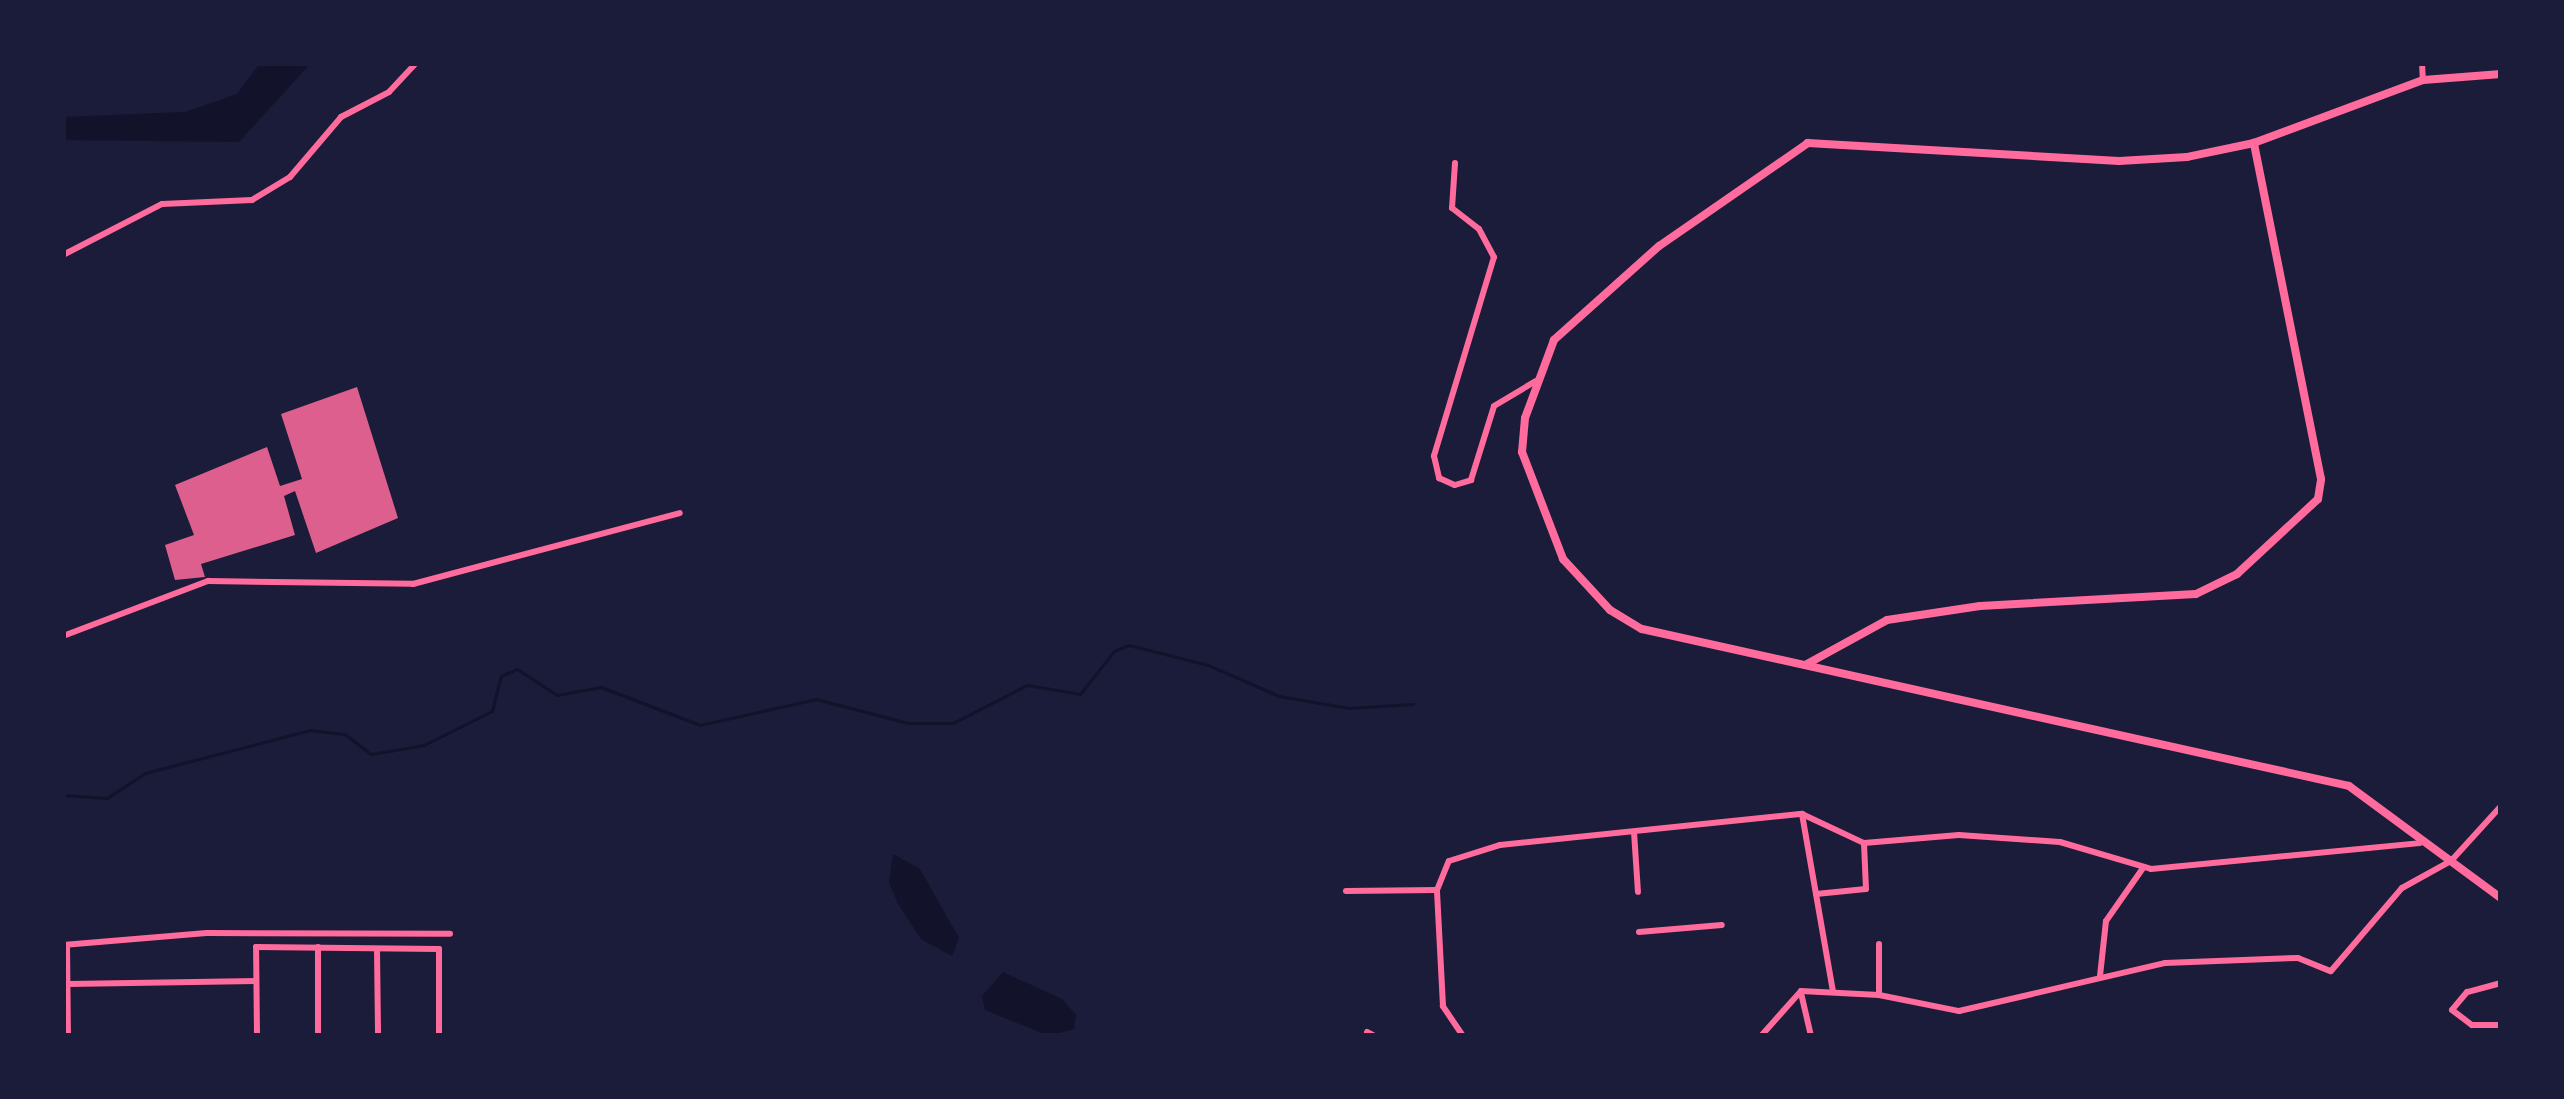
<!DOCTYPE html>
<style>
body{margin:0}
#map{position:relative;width:2564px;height:1099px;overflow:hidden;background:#1b1b3a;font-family:"PT Sans",sans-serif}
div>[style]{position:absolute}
.water>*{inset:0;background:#12122b}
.stream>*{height:3px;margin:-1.5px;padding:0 1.5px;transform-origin:1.5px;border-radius:1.5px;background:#12122b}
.building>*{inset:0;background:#dd5f8e}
.minor>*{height:6px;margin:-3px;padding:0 3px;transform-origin:3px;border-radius:3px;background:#ff6b9d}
.tertiary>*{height:8px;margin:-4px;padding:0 4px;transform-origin:4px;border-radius:4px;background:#ff6b9d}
span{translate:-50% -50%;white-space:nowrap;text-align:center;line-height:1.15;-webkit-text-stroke:9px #1b1b3a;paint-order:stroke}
.frame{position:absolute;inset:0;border:66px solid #1b1b3a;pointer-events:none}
</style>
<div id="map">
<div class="water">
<div style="clip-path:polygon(260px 63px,311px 63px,239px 142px,63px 140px,63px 117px,185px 112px,237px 94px)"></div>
<div style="clip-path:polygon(893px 854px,920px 869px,959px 938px,952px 956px,921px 939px,898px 904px,889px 883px)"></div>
<div style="clip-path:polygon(1003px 972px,1062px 999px,1076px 1015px,1074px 1029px,1049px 1036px,985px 1010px,982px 996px)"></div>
</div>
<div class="stream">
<div style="left:63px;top:795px;width:44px;rotate:3.9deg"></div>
<div style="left:107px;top:798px;width:45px;rotate:-33.3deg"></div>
<div style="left:145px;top:773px;width:171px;rotate:-14.6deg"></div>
<div style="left:310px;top:730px;width:35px;rotate:7deg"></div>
<div style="left:345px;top:734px;width:33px;rotate:38deg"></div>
<div style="left:371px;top:754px;width:54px;rotate:-9.6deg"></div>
<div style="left:424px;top:745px;width:76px;rotate:-26.6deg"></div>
<div style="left:492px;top:711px;width:36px;rotate:-76deg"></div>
<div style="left:501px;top:676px;width:17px;rotate:-24deg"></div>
<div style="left:517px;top:669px;width:48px;rotate:33deg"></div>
<div style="left:557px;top:695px;width:45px;rotate:-10.3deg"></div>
<div style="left:601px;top:687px;width:106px;rotate:21deg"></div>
<div style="left:700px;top:725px;width:119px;rotate:-12.6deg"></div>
<div style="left:816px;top:699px;width:95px;rotate:14.6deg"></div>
<div style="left:908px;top:723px;width:45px"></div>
<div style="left:953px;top:723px;width:83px;rotate:-27.2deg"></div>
<div style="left:1027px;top:685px;width:54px;rotate:9.6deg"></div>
<div style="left:1080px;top:694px;width:55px;rotate:-51.7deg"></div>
<div style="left:1114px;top:651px;width:16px;rotate:-22deg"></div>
<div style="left:1129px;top:645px;width:81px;rotate:14.2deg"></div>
<div style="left:1208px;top:665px;width:77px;rotate:23.6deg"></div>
<div style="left:1279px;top:696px;width:71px;rotate:9.7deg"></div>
<div style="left:1349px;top:708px;width:64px;rotate:-3.6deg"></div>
</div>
<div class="building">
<div style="clip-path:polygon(357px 387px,398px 518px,316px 553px,295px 491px,284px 496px,295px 535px,201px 564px,205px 577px,175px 580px,165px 545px,194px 535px,175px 485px,267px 447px,280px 486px,302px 479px,281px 414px)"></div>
</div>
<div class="minor">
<div style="left:2422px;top:63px;width:17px;rotate:87deg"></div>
<div style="left:1455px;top:163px;width:45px;rotate:93.8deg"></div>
<div style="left:1452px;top:208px;width:34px;rotate:38deg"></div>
<div style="left:1479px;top:229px;width:32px;rotate:62deg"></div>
<div style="left:1494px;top:257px;width:208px;rotate:106.8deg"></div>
<div style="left:1434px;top:456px;width:23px;rotate:77deg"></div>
<div style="left:1439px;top:478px;width:17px;rotate:24deg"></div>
<div style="left:1455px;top:485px;width:17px;rotate:-17deg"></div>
<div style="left:1471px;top:480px;width:77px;rotate:-72.7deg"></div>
<div style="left:1494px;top:406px;width:49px;rotate:-30.8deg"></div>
<div style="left:63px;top:255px;width:111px;rotate:-27.3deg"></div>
<div style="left:162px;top:204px;width:90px;rotate:-2.5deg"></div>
<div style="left:252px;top:200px;width:44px;rotate:-31.2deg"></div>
<div style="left:290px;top:177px;width:79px;rotate:-49.6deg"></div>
<div style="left:341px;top:117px;width:54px;rotate:-27.5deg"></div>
<div style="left:389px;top:92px;width:40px;rotate:-47deg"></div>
<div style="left:63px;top:636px;width:155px;rotate:-20.8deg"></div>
<div style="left:208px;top:581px;width:205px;rotate:0.8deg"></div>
<div style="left:413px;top:584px;width:276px;rotate:-14.9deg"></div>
<div style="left:1802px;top:814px;width:180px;rotate:80.1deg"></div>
<div style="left:1634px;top:832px;width:60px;rotate:86.2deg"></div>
<div style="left:1346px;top:891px;width:91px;rotate:-0.6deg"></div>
<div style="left:1816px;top:894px;width:50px;rotate:-5.7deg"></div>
<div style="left:1866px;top:889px;width:46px;rotate:-92.5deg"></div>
<div style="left:1639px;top:932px;width:83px;rotate:-4.8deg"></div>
<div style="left:1879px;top:944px;width:51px;rotate:90deg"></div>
<div style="left:63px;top:945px;width:144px;rotate:-4.8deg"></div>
<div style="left:207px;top:933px;width:243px;rotate:0.2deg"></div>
<div style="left:67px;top:945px;width:91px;rotate:89.4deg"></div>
<div style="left:318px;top:947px;width:89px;rotate:90deg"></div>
<div style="left:377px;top:950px;width:86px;rotate:89.3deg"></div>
<div style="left:2100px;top:976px;width:55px;rotate:-83.8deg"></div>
<div style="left:2106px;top:921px;width:65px;rotate:-55.1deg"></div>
<div style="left:2501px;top:983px;width:35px;rotate:165deg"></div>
<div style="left:2467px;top:992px;width:23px;rotate:130deg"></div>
<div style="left:2452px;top:1010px;width:25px;rotate:37deg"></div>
<div style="left:2472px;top:1025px;width:29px"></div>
<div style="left:68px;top:984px;width:188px;rotate:-0.9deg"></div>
<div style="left:1801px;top:993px;width:44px;rotate:76.9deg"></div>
<div style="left:1367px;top:1032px;width:9px;rotate:27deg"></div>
<div style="left:257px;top:1036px;width:89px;rotate:-90.6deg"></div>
<div style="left:256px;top:947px;width:183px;rotate:0.6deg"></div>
<div style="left:439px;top:949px;width:87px;rotate:90deg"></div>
<div style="left:1463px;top:1036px;width:36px;rotate:-124deg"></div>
<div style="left:1443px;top:1006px;width:116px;rotate:-93deg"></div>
<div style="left:1437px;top:890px;width:31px;rotate:-68deg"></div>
<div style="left:1449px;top:861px;width:53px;rotate:-17.4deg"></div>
<div style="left:1500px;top:845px;width:304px;rotate:-5.9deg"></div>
<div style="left:1802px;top:814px;width:68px;rotate:25.1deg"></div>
<div style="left:1864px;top:843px;width:95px;rotate:-4.8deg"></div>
<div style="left:1959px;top:835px;width:101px;rotate:4deg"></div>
<div style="left:2060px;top:842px;width:95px;rotate:16.5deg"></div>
<div style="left:2151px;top:869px;width:270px;rotate:-5.5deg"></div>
<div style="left:1761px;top:1036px;width:60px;rotate:-48.4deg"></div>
<div style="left:1801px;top:991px;width:78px;rotate:2.9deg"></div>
<div style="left:1879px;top:995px;width:82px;rotate:11.3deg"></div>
<div style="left:1959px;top:1011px;width:212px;rotate:-13.1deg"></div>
<div style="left:2165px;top:963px;width:133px;rotate:-2.2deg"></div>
<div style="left:2298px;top:958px;width:35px;rotate:22deg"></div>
<div style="left:2331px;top:971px;width:109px;rotate:-49.5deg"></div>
<div style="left:2402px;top:888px;width:56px;rotate:-28.9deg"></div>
<div style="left:2451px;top:861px;width:74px;rotate:-47.7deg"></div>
</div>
<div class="tertiary">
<div style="left:2501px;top:74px;width:78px;rotate:175.6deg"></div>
<div style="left:2423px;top:80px;width:180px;rotate:159.6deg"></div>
<div style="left:2254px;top:143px;width:68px;rotate:168.2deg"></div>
<div style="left:2187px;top:157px;width:68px;rotate:176.6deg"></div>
<div style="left:2119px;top:161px;width:312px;rotate:-176.7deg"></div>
<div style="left:1808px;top:143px;width:181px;rotate:145.3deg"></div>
<div style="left:1659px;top:246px;width:141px;rotate:138.2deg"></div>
<div style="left:1554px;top:340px;width:83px;rotate:110.4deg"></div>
<div style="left:1525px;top:418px;width:34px;rotate:95deg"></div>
<div style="left:1522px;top:452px;width:115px;rotate:69deg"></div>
<div style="left:1563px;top:559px;width:69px;rotate:47.3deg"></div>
<div style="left:1610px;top:610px;width:37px;rotate:31deg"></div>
<div style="left:1642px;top:629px;width:724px;rotate:12.52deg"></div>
<div style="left:2349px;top:786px;width:189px;rotate:36.4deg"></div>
<div style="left:1807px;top:664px;width:91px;rotate:-28.8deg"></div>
<div style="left:1887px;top:620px;width:94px;rotate:-8.6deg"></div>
<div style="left:1980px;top:606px;width:216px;rotate:-3.2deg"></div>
<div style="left:2196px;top:594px;width:46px;rotate:-26deg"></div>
<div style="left:2237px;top:574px;width:110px;rotate:-42.8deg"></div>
<div style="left:2318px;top:499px;width:20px;rotate:-81deg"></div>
<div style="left:2321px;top:479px;width:343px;rotate:-101.3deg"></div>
</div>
<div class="frame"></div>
</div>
